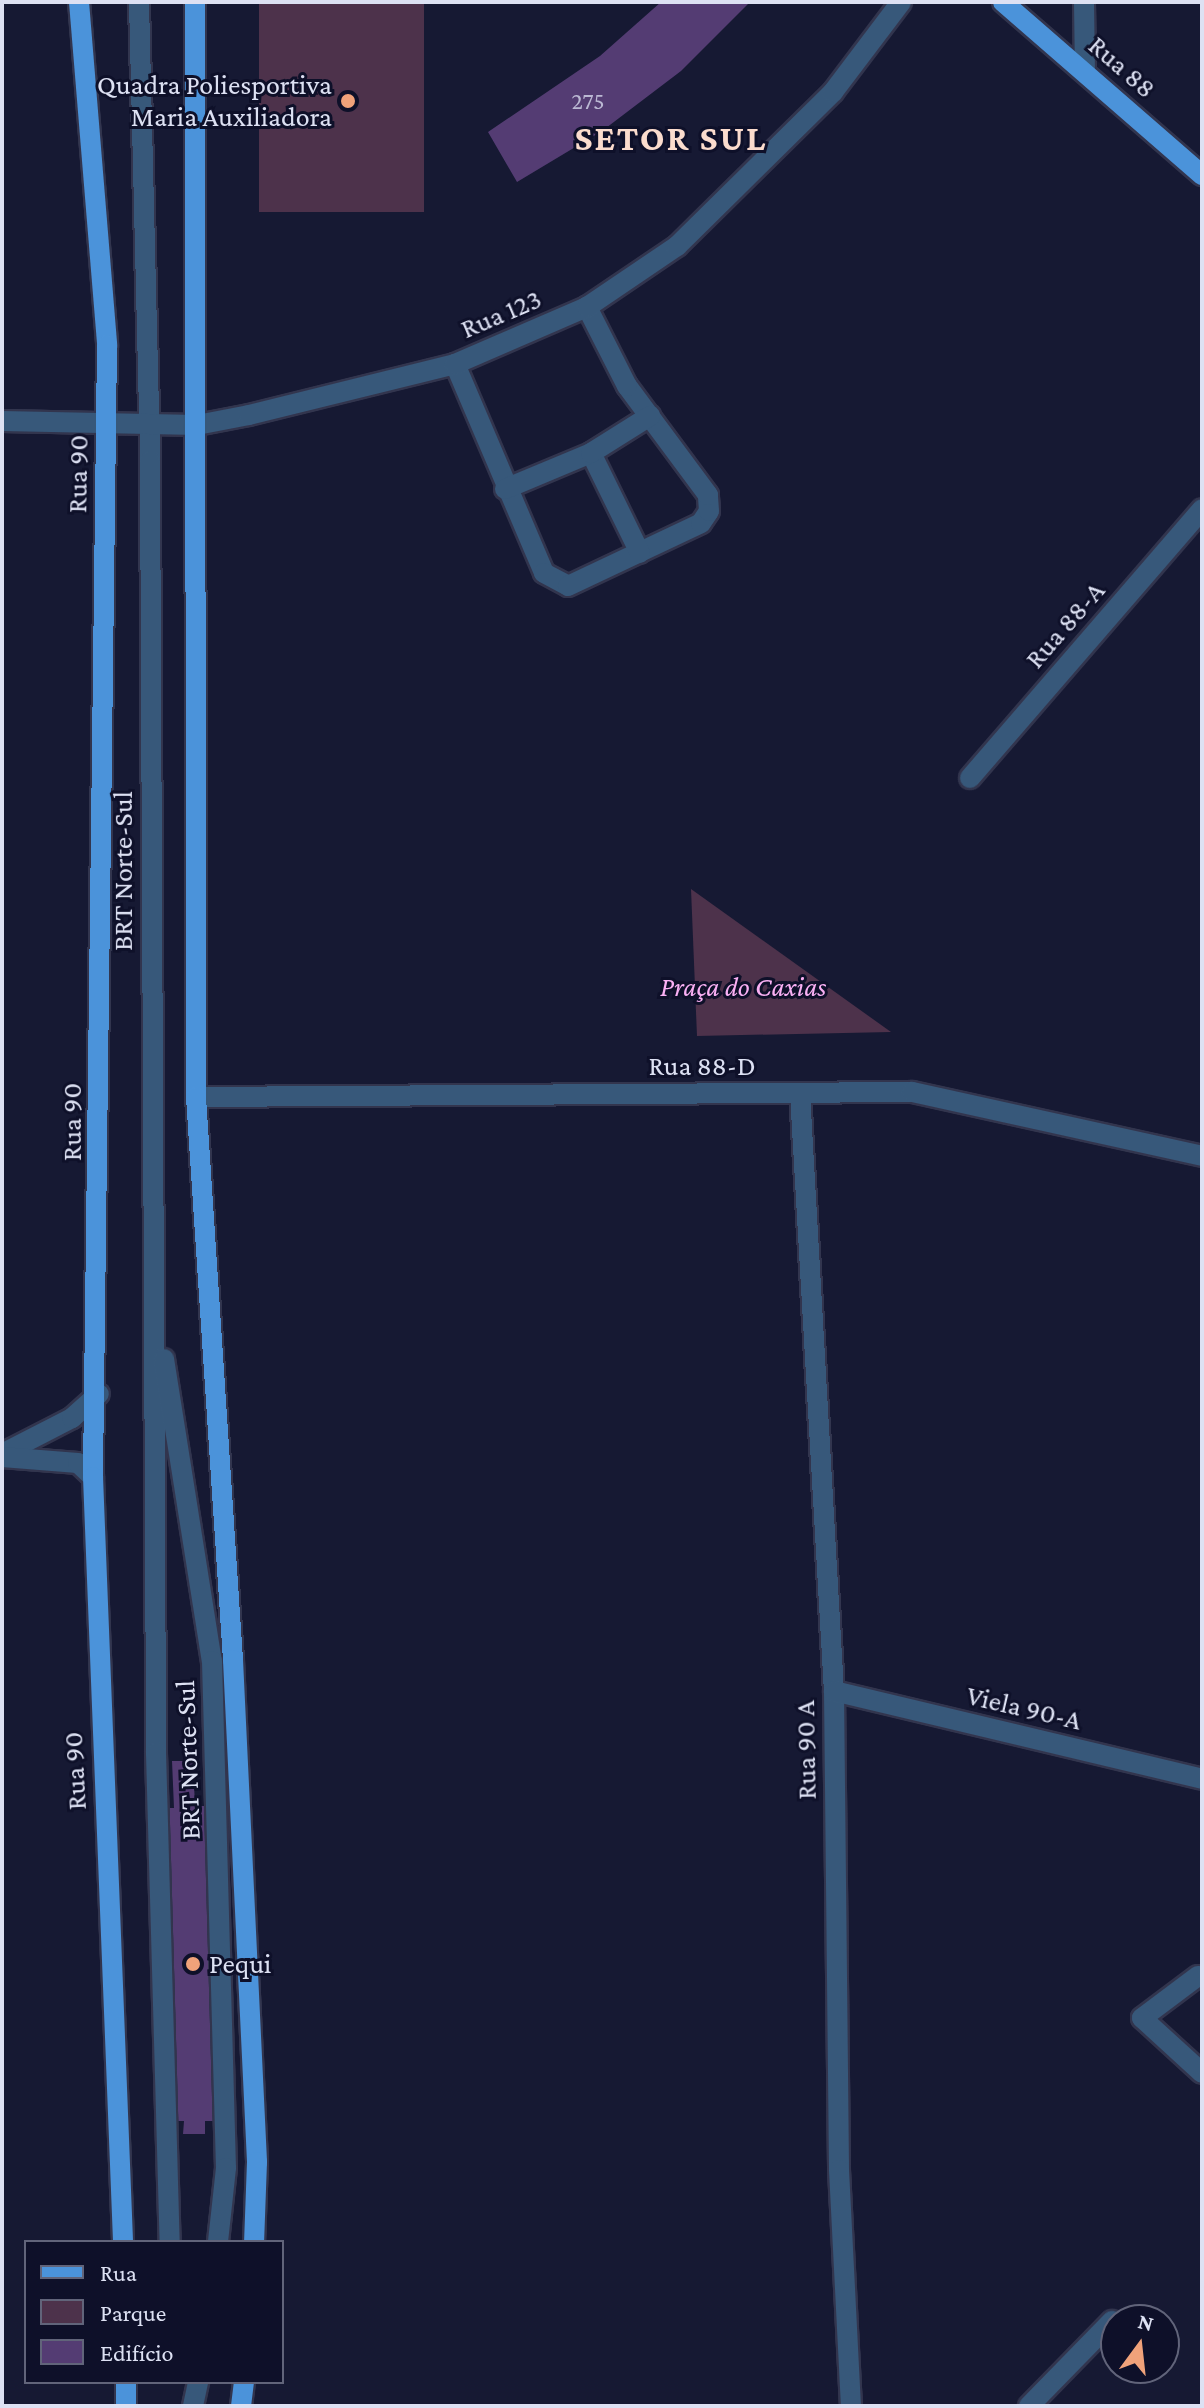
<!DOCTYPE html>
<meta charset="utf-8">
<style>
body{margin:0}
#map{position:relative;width:1204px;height:2408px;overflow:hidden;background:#161933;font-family:"Crimson Pro",serif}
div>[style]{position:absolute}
.green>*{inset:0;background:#4d324b;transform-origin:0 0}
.building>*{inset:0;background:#543c73}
.roads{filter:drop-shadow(2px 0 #32354e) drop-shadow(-2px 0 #32354e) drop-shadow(0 2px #32354e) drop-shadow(0 -2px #32354e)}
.minor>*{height:20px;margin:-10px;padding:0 10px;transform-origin:10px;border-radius:10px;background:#37587a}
.major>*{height:20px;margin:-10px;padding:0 10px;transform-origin:10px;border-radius:10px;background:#4b93da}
.dots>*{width:22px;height:22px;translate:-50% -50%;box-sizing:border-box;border:4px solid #0e1029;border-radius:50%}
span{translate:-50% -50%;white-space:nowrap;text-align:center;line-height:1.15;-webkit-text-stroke:6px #0e1029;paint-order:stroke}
.number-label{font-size:24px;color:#bbb8d3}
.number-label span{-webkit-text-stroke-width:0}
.street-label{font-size:28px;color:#dde1f3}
.poi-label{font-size:28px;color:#dde1f3}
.right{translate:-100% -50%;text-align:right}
.left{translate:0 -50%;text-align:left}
.park-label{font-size:28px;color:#fab0f4;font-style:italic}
.district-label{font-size:36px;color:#fbdccd;font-weight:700;letter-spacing:2px}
.frame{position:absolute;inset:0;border:4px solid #dde1f3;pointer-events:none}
.legend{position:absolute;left:24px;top:2240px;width:260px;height:144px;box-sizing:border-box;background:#0e1029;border:2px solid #61647a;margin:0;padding:10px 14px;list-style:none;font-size:24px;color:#dde1f3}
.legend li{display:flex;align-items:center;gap:16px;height:40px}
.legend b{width:40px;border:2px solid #61647a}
.north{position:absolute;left:1100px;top:2304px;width:80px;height:80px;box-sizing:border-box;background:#0e1029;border:2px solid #61647a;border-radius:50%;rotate:15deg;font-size:22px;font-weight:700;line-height:32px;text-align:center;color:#dde1f3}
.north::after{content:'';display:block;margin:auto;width:28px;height:36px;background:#f0a27a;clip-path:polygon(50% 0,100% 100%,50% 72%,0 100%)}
</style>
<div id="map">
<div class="green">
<div style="left:259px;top:2px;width:165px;height:210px"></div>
<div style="clip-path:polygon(691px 889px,891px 1032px,697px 1036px)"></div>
</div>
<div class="building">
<div style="clip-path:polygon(661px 2px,750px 2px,681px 71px,602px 131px,517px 182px,488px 132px,600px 56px)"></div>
<div style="clip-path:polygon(172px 1761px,193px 1761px,195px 1806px,213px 1806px,223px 2121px,205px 2121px,205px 2134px,183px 2134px,184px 2121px,172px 2121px,162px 1808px,174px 1808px)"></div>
</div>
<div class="roads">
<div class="minor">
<div style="left:139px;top:2px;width:459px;rotate:88.6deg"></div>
<div style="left:150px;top:461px;width:1292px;rotate:89.73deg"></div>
<div style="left:156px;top:1753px;width:489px;rotate:88.4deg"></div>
<div style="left:1084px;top:2px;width:69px;rotate:89.2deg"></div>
<div style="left:455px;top:364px;width:227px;rotate:66.9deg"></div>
<div style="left:544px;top:573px;width:27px;rotate:28deg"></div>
<div style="left:568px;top:586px;width:147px;rotate:-25.3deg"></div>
<div style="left:701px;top:523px;width:14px;rotate:-56deg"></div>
<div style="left:709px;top:511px;width:16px;rotate:-94deg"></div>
<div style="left:708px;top:495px;width:136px;rotate:-126.6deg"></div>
<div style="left:627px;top:386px;width:89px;rotate:-116.9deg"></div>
<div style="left:2px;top:421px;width:195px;rotate:1.2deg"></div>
<div style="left:197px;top:425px;width:53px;rotate:-10.9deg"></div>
<div style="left:249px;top:415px;width:212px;rotate:-13.9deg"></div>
<div style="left:455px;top:364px;width:144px;rotate:-23.4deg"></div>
<div style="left:587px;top:307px;width:109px;rotate:-34.1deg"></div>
<div style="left:677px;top:246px;width:219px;rotate:-44.6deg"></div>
<div style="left:833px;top:92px;width:113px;rotate:-52.9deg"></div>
<div style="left:591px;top:453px;width:111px;rotate:63.9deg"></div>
<div style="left:505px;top:489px;width:93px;rotate:-22.7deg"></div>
<div style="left:591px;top:453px;width:70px;rotate:-32.1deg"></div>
<div style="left:970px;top:778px;width:355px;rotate:-49.2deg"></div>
<div style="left:800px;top:1093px;width:599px;rotate:86.75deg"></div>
<div style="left:834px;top:1691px;width:479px;rotate:89.4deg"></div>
<div style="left:839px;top:2170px;width:236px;rotate:87.1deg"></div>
<div style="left:196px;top:1097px;width:716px;rotate:-0.4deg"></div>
<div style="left:912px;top:1092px;width:297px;rotate:12.4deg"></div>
<div style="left:164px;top:1359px;width:306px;rotate:81deg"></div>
<div style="left:212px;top:1661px;width:507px;rotate:88.42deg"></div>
<div style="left:226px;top:2168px;width:74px;rotate:96.2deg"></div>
<div style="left:2px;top:1454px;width:79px;rotate:-27.2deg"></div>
<div style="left:72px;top:1418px;width:36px;rotate:-42deg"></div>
<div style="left:2px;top:1457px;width:76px;rotate:4.5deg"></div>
<div style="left:78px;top:1463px;width:21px;rotate:43deg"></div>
<div style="left:834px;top:1691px;width:378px;rotate:13.4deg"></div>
<div style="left:1198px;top:1976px;width:70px;rotate:143.1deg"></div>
<div style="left:1142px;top:2018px;width:81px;rotate:42.5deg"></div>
<div style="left:193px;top:2406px;width:25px;rotate:-78deg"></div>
<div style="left:1029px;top:2406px;width:119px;rotate:-45.7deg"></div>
</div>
<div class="major">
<div style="left:79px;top:2px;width:344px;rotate:85.3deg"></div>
<div style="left:107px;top:345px;width:1132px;rotate:90.71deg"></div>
<div style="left:93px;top:1477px;width:766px;rotate:87.75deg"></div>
<div style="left:195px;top:2px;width:1095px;rotate:89.95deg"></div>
<div style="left:196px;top:1097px;width:564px;rotate:86.24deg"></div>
<div style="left:233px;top:1660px;width:503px;rotate:87.26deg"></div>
<div style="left:257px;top:2162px;width:80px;rotate:92.1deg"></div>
<div style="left:1003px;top:2px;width:264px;rotate:41deg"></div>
<div style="left:126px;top:2382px;width:24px;rotate:90deg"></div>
<div style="left:241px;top:2406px;width:24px;rotate:-83deg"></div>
</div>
</div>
<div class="dots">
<div style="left:348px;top:101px;background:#f0a27a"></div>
<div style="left:193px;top:1964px;background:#f0a27a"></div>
</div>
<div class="number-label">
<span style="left:588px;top:101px">275</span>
</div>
<div class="street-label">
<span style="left:1122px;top:67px;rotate:41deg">Rua 88</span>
<span style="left:501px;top:314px;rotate:-23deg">Rua 123</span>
<span style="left:78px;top:474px;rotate:-89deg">Rua 90</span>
<span style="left:1065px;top:625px;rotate:-49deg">Rua 88-A</span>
<span style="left:123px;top:871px;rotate:-90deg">BRT Norte-Sul</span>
<span style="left:702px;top:1066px">Rua 88-D</span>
<span style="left:72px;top:1122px;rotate:-90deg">Rua 90</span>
<span style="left:1024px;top:1708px;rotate:13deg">Viela 90-A</span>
<span style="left:806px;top:1750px;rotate:-91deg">Rua 90 A</span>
<span style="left:188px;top:1760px;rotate:-92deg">BRT Norte-Sul</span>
<span style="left:75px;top:1771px;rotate:-93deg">Rua 90</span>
</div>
<div class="poi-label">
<span class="right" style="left:332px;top:101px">Quadra Poliesportiva<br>Maria Auxiliadora</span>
<span class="left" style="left:209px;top:1964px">Pequi</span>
</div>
<div class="park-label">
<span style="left:743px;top:987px">Praça do Caxias</span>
</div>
<div class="district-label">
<span style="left:671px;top:139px">SETOR SUL</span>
</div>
<div class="frame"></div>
<ul class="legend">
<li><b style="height:10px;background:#4b93da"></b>Rua</li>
<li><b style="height:22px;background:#4d324b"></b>Parque</li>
<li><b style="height:22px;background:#543c73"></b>Edifício</li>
</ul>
<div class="north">N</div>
</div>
